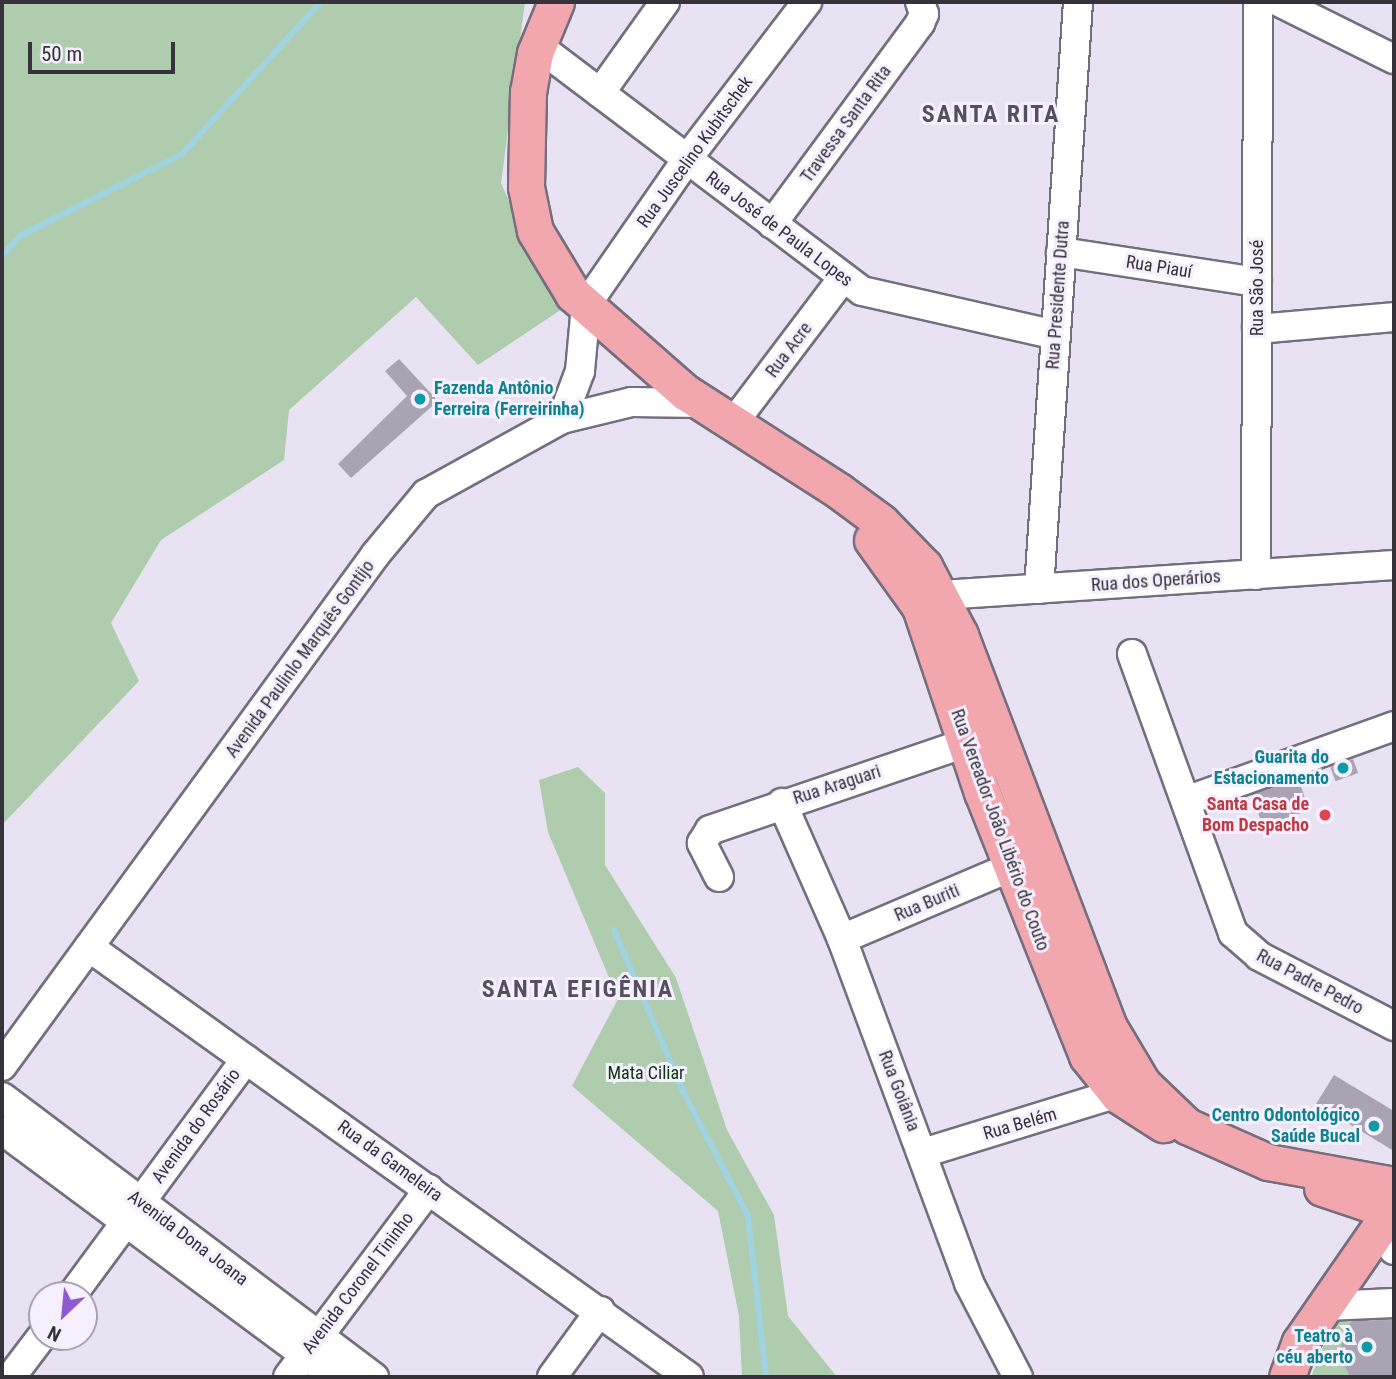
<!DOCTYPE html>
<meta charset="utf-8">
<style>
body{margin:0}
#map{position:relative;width:1396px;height:1379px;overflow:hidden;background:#e8e2f3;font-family:"Roboto Condensed",sans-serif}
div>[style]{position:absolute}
.green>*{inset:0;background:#afccaf}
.stream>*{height:6px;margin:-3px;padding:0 3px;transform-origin:3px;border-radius:3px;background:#a1d3e1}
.building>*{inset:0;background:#a9a3b3;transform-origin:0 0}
.roads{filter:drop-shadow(2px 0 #746e7e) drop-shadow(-2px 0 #746e7e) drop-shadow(0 2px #746e7e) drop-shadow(0 -2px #746e7e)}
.minor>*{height:28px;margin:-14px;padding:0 14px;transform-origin:14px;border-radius:14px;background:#fff}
.major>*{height:35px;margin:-17.5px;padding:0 17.5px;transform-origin:17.5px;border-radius:17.5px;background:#f2a6ad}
.dots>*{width:19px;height:19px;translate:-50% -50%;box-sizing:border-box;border:4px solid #f5effe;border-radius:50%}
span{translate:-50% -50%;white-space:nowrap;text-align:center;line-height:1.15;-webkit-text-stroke:6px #f5effe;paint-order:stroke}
.street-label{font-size:18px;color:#353239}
.culture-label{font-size:18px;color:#0d838f;font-weight:700}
.left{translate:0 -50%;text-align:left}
.right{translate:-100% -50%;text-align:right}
.health-label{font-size:18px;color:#be3a42;font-weight:700}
.park-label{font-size:18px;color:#06360c}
.district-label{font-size:24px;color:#55505e;font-weight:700;letter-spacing:2px}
.frame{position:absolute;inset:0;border:4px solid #353239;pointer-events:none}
.north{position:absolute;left:28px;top:1281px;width:70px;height:70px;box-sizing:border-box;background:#f5effe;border:2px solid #a8a3af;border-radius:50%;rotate:206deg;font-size:19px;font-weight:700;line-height:28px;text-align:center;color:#353239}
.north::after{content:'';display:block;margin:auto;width:24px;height:32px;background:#925ad1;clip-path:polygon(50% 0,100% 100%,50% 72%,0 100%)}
.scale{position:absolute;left:28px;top:42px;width:147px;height:32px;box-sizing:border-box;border:4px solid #353239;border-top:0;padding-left:9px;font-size:21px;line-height:24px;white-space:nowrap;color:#353239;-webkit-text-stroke:5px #f5effe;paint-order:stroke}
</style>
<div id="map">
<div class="green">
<div style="clip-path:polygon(2px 2px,525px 2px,501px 183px,527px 242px,565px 307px,478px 365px,416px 297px,289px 410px,284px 460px,161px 540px,111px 623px,139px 681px,2px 825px)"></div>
<div style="clip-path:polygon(578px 767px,605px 793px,605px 865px,676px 978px,727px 1130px,774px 1215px,788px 1316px,837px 1377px,742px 1377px,739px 1316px,718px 1211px,572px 1086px,618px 999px,548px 832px,539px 780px)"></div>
<div style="clip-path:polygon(1394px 1310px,1394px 1377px,1311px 1377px,1337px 1312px)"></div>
</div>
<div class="stream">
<div style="left:2px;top:256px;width:27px;rotate:-48deg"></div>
<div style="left:20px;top:236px;width:182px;rotate:-26.8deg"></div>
<div style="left:182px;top:154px;width:206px;rotate:-47.6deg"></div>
<div style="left:614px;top:930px;width:175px;rotate:66.8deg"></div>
<div style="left:683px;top:1091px;width:141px;rotate:62.5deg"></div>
<div style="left:748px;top:1216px;width:162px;rotate:83.6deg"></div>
</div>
<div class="building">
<div style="clip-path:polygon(399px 359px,438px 401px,351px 478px,338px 464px,407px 396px,385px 371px)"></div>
<div style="left:1353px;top:759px;width:15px;height:24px;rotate:70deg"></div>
<div style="left:1298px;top:778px;width:34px;height:49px;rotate:71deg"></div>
<div style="clip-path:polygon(1334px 1075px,1394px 1111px,1394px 1151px,1316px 1104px)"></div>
<div style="clip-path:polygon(1394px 1320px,1394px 1377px,1350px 1377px,1339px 1353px,1346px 1328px,1352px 1321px)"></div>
</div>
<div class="roads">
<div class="minor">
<div style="left:1279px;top:2px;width:128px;rotate:26.4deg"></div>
<div style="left:538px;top:46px;width:406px;rotate:37.1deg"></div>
<div style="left:862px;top:291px;width:198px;rotate:12.8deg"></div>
<div style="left:600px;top:93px;width:112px;rotate:-54.5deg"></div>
<div style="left:772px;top:224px;width:250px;rotate:-53.6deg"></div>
<div style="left:920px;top:23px;width:10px;rotate:-66deg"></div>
<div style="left:924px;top:14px;width:13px;rotate:-108deg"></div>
<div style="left:1061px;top:252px;width:198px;rotate:8.7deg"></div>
<div style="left:1257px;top:329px;width:138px;rotate:-5deg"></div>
<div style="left:562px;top:419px;width:51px;rotate:-69.4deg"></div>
<div style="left:580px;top:371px;width:66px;rotate:-84.8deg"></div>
<div style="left:586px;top:305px;width:178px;rotate:-55.3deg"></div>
<div style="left:687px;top:159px;width:198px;rotate:-52.6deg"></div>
<div style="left:734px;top:422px;width:181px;rotate:-52.9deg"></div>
<div style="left:1256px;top:575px;width:573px;rotate:-89.8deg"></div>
<div style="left:1039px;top:589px;width:588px;rotate:-86.2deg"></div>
<div style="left:924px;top:604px;width:20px;rotate:-27deg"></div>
<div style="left:942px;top:595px;width:453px;rotate:-3.8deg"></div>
<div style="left:1132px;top:654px;width:297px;rotate:70.1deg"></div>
<div style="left:1233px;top:933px;width:35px;rotate:41deg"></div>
<div style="left:1259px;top:956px;width:152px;rotate:27.4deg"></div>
<div style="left:1186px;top:801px;width:221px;rotate:-19.8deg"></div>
<div style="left:782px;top:803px;width:149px;rotate:66.2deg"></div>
<div style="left:842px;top:939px;width:367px;rotate:69.7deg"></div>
<div style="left:969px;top:1283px;width:106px;rotate:62.5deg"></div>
<div style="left:719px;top:877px;width:38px;rotate:-117deg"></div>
<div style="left:702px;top:843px;width:15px;rotate:-58deg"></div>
<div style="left:710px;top:830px;width:270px;rotate:-18.8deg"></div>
<div style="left:842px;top:939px;width:186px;rotate:-23.1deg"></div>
<div style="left:89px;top:947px;width:738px;rotate:35.63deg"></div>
<div style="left:2px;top:1066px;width:634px;rotate:-53.85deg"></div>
<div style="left:376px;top:554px;width:78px;rotate:-50.2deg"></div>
<div style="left:426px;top:494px;width:155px;rotate:-28.9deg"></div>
<div style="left:562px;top:419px;width:72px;rotate:-13.7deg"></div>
<div style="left:632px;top:402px;width:70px;rotate:0.8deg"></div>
<div style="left:2px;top:1097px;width:466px;rotate:37deg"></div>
<div style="left:2px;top:1130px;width:414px;rotate:36.6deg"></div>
<div style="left:923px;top:1153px;width:221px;rotate:-17.1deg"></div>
<div style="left:1381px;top:1225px;width:28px;rotate:63deg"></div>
<div style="left:72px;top:1295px;width:293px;rotate:-53.6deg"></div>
<div style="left:1325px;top:1306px;width:69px;rotate:-2.5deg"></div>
<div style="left:11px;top:1377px;width:51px;rotate:-52.9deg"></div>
<div style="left:288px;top:1377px;width:235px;rotate:-53.1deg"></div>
<div style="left:552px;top:1377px;width:82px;rotate:-54deg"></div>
</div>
<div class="major">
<div style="left:556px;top:2px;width:55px;rotate:112.4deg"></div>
<div style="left:535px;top:53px;width:39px;rotate:100deg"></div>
<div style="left:528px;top:91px;width:96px;rotate:91.2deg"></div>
<div style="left:526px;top:187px;width:45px;rotate:78.4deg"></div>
<div style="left:535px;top:231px;width:74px;rotate:58.9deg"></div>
<div style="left:573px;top:294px;width:149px;rotate:41.2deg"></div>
<div style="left:685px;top:392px;width:183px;rotate:32.7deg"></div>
<div style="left:839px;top:491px;width:52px;rotate:36.4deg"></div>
<div style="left:881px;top:522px;width:62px;rotate:45.7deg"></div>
<div style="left:924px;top:566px;width:78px;rotate:62.4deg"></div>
<div style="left:960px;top:635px;width:419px;rotate:69.2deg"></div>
<div style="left:1109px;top:1027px;width:66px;rotate:59.2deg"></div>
<div style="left:1143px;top:1084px;width:61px;rotate:43.7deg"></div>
<div style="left:1187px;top:1126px;width:89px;rotate:24deg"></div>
<div style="left:1268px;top:1162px;width:128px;rotate:10.3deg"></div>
<div style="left:872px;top:540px;width:82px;rotate:54.4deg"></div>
<div style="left:920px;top:607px;width:195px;rotate:71.5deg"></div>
<div style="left:982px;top:792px;width:284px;rotate:68.3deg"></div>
<div style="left:1087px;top:1056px;width:50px;rotate:51.5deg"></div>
<div style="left:1118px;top:1095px;width:54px;rotate:32.8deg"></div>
<div style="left:1322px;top:1188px;width:73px;rotate:18.4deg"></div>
<div style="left:1287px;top:1377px;width:37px;rotate:-70deg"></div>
<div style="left:1300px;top:1342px;width:165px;rotate:-55.3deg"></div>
</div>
</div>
<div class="dots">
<div style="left:420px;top:399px;background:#0f9aa8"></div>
<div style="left:1343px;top:768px;background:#0f9aa8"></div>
<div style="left:1325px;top:815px;background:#e0444e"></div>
<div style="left:1374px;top:1126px;background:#0f9aa8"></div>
<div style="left:1367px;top:1347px;background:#0f9aa8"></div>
</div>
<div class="street-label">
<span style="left:846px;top:124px;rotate:-54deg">Travessa Santa Rita</span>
<span style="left:695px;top:152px;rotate:-54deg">Rua Juscelino Kubitschek</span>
<span style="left:779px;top:229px;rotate:37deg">Rua José de Paula Lopes</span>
<span style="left:1159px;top:267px;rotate:9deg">Rua Piauí</span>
<span style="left:1257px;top:288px;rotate:-90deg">Rua São José</span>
<span style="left:1058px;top:295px;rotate:-86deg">Rua Presidente Dutra</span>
<span style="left:789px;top:350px;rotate:-53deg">Rua Acre</span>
<span style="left:1156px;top:581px;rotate:-4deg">Rua dos Operários</span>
<span style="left:300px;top:659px;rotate:-54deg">Avenida Paulinlo Marquês Gontijo</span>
<span style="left:837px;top:785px;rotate:-18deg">Rua Araguari</span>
<span style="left:1000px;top:830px;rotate:70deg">Rua Vereador João Libério do Couto</span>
<span style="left:927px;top:903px;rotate:-23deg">Rua Buriti</span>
<span style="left:1310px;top:982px;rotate:28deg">Rua Padre Pedro</span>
<span style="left:899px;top:1091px;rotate:69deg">Rua Goiânia</span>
<span style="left:1020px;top:1124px;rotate:-16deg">Rua Belém</span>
<span style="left:196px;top:1126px;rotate:-54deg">Avenida do Rosário</span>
<span style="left:390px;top:1161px;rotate:36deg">Rua da Gameleira</span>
<span style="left:188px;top:1238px;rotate:37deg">Avenida Dona Joana</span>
<span style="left:358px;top:1283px;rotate:-53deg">Avenida Coronel Tininho</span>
</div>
<div class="culture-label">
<span class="left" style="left:434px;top:399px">Fazenda Antônio<br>Ferreira (Ferreirinha)</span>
<span class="right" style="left:1329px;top:768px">Guarita do<br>Estacionamento</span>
<span class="right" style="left:1360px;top:1126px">Centro Odontológico<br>Saúde Bucal</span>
<span class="right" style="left:1353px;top:1347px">Teatro à<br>céu aberto</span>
</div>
<div class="health-label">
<span class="right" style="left:1309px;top:815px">Santa Casa de<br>Bom Despacho</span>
</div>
<div class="park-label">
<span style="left:646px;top:1073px">Mata Ciliar</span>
</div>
<div class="district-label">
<span style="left:991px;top:115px">SANTA RITA</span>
<span style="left:578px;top:990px">SANTA EFIGÊNIA</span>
</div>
<div class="frame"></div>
<div class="north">N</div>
<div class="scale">50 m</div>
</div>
